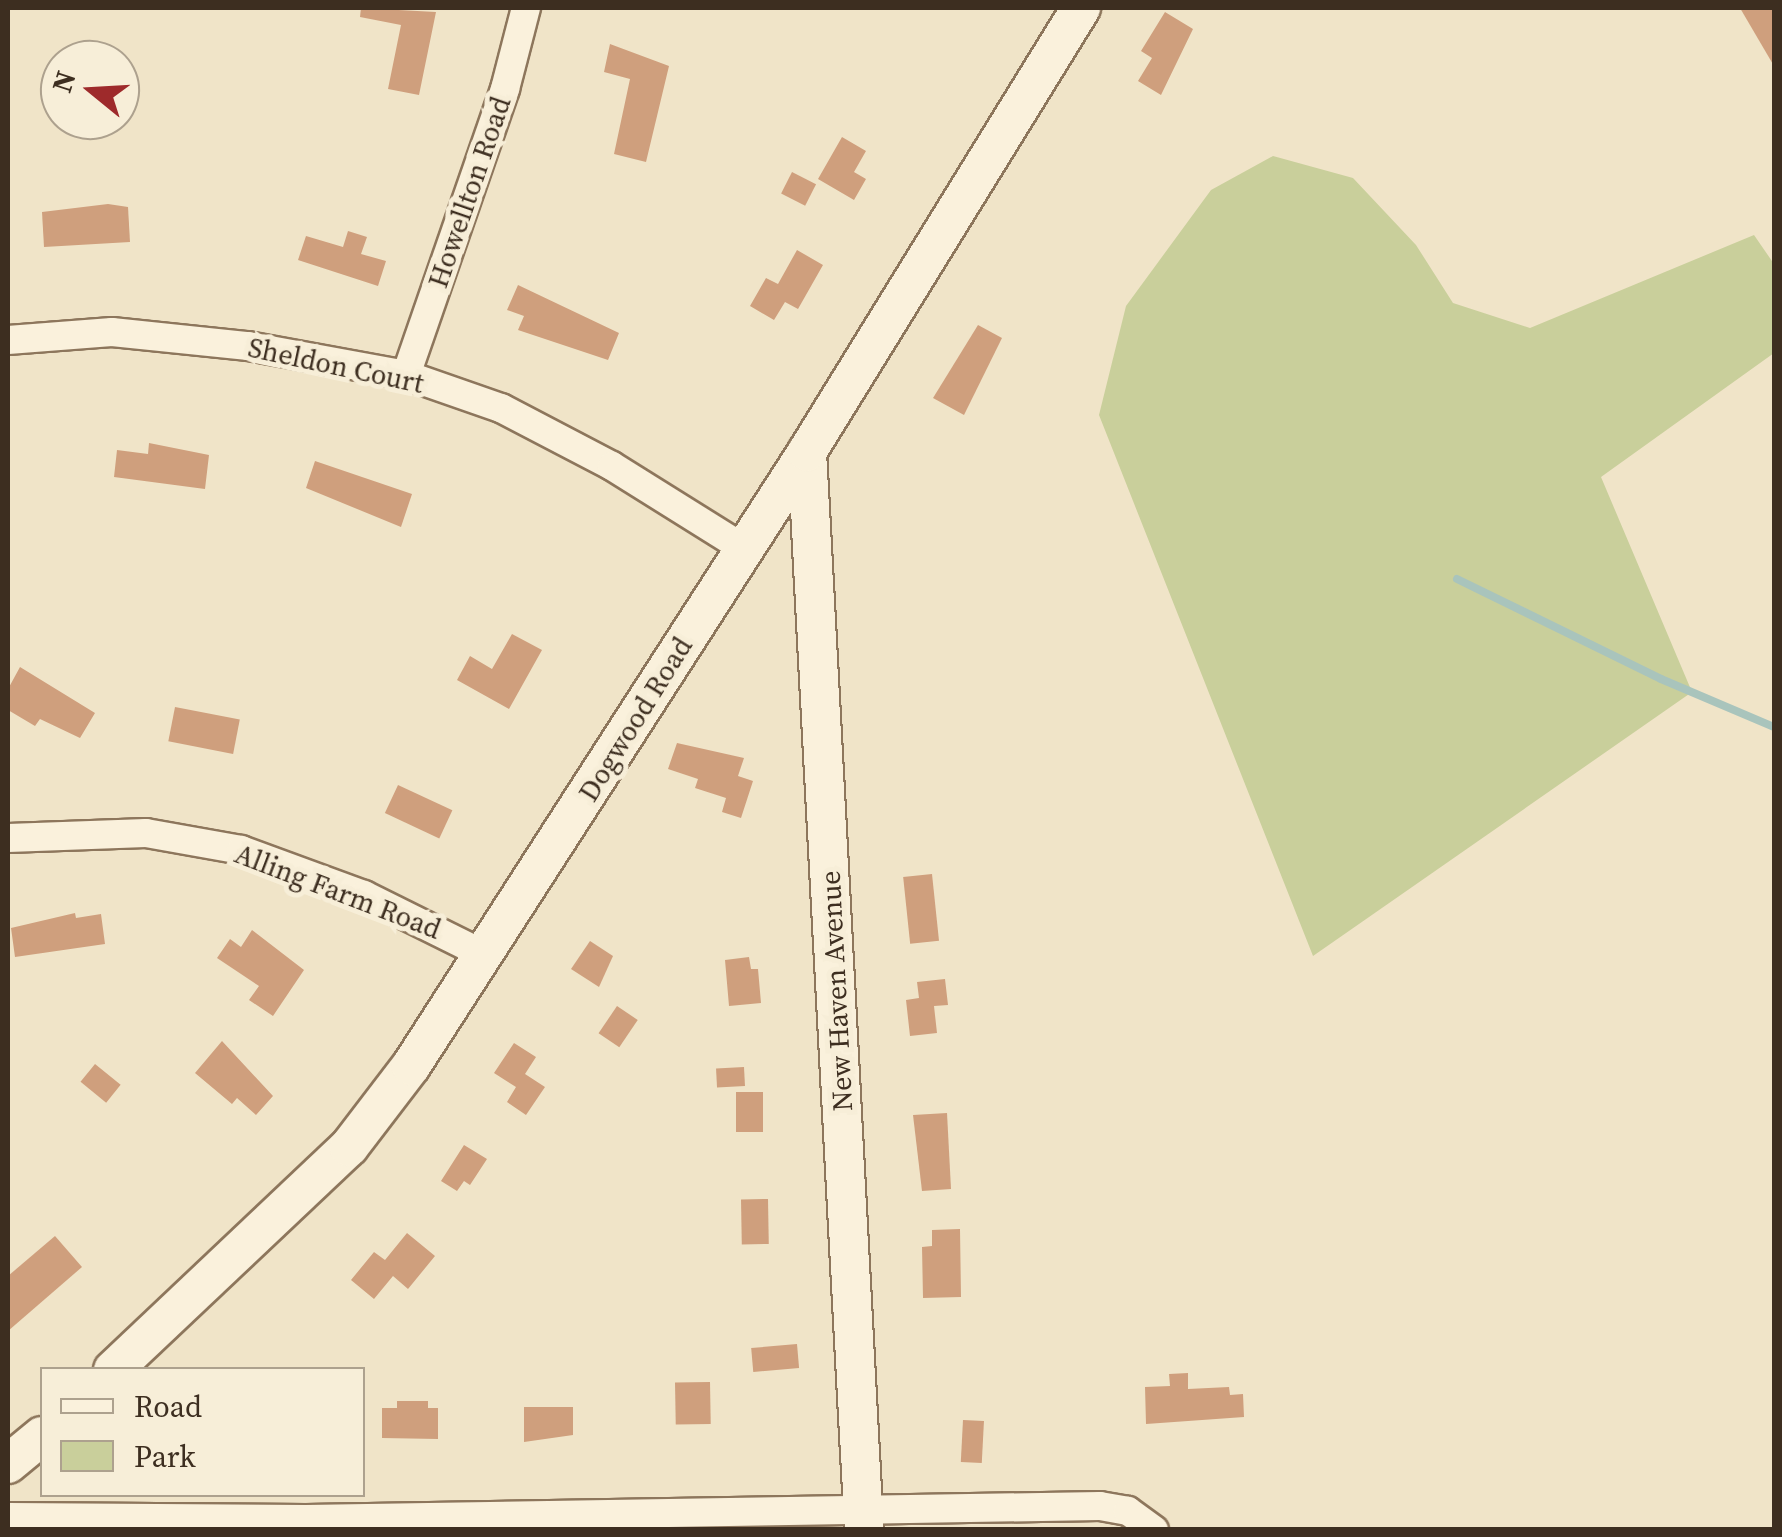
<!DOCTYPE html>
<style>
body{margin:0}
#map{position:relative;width:1782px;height:1537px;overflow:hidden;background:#f0e4c8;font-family:"Source Serif 4",serif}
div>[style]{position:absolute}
.green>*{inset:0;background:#c9cf9b}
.stream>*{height:8px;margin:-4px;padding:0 4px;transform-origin:4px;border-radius:4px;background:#a9c4bc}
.building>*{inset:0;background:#cf9f7d;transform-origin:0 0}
.roads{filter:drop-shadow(2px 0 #8d765c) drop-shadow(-2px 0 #8d765c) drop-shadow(0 2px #8d765c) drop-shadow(0 -2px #8d765c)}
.street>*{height:28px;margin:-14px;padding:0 14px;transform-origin:14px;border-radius:14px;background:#faf1dc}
.secondary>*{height:38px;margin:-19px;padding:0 19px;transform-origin:19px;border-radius:19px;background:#faf1dc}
span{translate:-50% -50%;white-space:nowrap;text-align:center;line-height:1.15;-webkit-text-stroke:10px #f7eed8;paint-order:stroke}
.street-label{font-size:28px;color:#3d2e20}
.frame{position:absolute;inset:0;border:10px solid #3d2e20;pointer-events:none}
.legend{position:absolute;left:40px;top:1367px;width:325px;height:130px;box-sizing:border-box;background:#f7eed8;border:2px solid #ada18e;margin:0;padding:12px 18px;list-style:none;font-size:30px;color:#3d2e20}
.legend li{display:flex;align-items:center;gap:20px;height:50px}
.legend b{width:50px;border:2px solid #ada18e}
.north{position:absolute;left:40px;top:40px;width:100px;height:100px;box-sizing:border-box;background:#f7eed8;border:2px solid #ada18e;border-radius:50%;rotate:288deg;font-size:28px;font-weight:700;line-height:40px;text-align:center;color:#3d2e20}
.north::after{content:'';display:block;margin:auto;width:35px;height:45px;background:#9e2a2b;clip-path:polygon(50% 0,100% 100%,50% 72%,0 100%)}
</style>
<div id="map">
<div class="green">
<div style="clip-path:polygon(1273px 156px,1353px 178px,1416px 245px,1453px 303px,1530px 328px,1754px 235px,1774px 264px,1774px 353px,1601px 477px,1692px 692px,1313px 956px,1099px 415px,1126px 306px,1211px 190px)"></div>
</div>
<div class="stream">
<div style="left:1457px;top:579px;width:227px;rotate:26.1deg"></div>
<div style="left:1661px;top:679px;width:123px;rotate:23deg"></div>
</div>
<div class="building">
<div style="clip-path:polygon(361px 8px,436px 12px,419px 95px,388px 89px,401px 25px,360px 17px)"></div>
<div style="clip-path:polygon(1740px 8px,1774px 8px,1774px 66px)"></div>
<div style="clip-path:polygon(1165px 12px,1193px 29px,1161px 95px,1138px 81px,1152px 58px,1141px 51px)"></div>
<div style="clip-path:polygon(610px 44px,669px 66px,646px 162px,614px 154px,630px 79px,604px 72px)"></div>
<div style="clip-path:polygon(842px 137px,866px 151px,854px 172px,866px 179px,854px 200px,818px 179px)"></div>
<div style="left:792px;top:172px;width:27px;height:24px;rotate:27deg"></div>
<div style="clip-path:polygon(108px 204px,128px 207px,130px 242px,44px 247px,42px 212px)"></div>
<div style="clip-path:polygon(348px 231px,367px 237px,361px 254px,386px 261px,378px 286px,298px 260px,306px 236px,343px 247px)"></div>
<div style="clip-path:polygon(797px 250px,823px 265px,798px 309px,785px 302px,774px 320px,750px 306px,766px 278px,778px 284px)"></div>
<div style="clip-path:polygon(518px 285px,619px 333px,608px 360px,518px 330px,524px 316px,507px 310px)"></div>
<div style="clip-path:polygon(978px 325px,1002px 338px,964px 415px,933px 398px)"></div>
<div style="clip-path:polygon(149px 443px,209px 455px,205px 489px,114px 477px,117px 450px,148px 454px)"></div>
<div style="clip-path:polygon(315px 461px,412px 494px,401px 527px,306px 488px)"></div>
<div style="clip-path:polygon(512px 634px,542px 650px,509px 709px,457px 680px,470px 656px,492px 669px)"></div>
<div style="clip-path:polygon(20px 667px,95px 713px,80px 738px,40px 719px,35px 726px,8px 710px,8px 689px)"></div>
<div style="left:175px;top:707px;width:66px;height:35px;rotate:11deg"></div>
<div style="clip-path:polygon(677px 743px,744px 758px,738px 776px,753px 781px,741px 818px,722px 812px,726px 798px,695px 788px,698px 779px,668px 769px)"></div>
<div style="left:398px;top:785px;width:60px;height:31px;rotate:25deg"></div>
<div style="left:932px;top:874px;width:67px;height:29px;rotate:84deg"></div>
<div style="clip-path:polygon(75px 913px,76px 918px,101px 914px,105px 944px,15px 957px,11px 928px)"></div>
<div style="clip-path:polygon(252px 930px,304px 970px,273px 1016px,249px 1000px,259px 986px,217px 958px,230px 939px,241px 947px)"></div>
<div style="clip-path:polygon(590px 941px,613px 956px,599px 987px,571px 969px)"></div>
<div style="clip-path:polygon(749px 957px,751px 969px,758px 969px,761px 1003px,729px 1006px,725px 960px)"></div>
<div style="clip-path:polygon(945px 979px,948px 1005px,934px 1006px,937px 1033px,910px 1036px,906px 1000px,919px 998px,917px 982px)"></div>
<div style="left:617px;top:1006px;width:25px;height:33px;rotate:34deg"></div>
<div style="clip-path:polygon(222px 1041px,273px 1096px,256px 1115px,237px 1098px,232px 1104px,195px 1073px)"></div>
<div style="clip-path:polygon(514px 1043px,536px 1057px,525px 1074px,545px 1087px,526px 1115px,507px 1102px,516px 1087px,494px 1073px)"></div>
<div style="left:95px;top:1064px;width:33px;height:23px;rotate:39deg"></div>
<div style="left:744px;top:1067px;width:19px;height:28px;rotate:87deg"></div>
<div style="left:736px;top:1092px;width:27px;height:40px"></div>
<div style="clip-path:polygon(947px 1113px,951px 1189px,922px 1191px,913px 1115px)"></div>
<div style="clip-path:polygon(464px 1145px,487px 1159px,470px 1185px,464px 1181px,457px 1191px,441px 1181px)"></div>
<div style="left:768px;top:1199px;width:45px;height:27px;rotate:89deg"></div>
<div style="clip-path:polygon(960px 1229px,961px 1297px,923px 1298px,922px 1247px,932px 1246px,932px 1230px)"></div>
<div style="clip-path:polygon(407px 1233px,435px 1256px,408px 1289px,393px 1276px,374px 1299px,351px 1280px,374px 1252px,385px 1260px)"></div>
<div style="clip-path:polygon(55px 1236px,82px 1267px,8px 1331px,8px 1276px)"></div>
<div style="left:797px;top:1344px;width:24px;height:46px;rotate:85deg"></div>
<div style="clip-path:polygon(1188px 1373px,1188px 1389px,1229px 1387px,1230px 1395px,1243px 1394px,1244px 1417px,1146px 1424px,1145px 1387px,1170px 1386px,1169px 1374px)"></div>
<div style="left:710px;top:1382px;width:42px;height:35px;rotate:89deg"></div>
<div style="clip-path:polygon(397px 1401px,428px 1401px,428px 1408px,438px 1408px,438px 1439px,382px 1438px,382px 1408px,397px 1408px)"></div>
<div style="clip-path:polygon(524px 1407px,573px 1407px,573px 1435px,524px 1442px)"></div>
<div style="left:963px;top:1420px;width:21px;height:42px;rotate:3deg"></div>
</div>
<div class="roads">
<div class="street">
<div style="left:8px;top:340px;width:104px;rotate:-4.4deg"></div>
<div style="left:112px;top:332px;width:137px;rotate:5.9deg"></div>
<div style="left:248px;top:346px;width:161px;rotate:10.4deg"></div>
<div style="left:406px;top:375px;width:101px;rotate:19.2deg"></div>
<div style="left:501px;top:408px;width:125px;rotate:27.6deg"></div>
<div style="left:612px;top:466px;width:155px;rotate:32deg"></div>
<div style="left:406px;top:375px;width:303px;rotate:-70.9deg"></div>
<div style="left:505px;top:89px;width:84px;rotate:-75.5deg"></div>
<div style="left:8px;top:838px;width:138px;rotate:-2.1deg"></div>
<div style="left:146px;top:833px;width:97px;rotate:10.1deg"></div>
<div style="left:241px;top:850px;width:131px;rotate:20.1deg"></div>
<div style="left:364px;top:895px;width:135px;rotate:26.4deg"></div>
<div style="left:8px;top:1517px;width:298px;rotate:0.4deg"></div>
<div style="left:306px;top:1519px;width:794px;rotate:-0.94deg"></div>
<div style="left:1100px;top:1506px;width:28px;rotate:10deg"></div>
<div style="left:1128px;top:1511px;width:32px;rotate:36deg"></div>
</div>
<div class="secondary">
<div style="left:807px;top:452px;width:1080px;rotate:86.97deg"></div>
<div style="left:113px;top:1370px;width:325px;rotate:-43.4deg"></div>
<div style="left:349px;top:1147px;width:102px;rotate:-52.6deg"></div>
<div style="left:411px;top:1066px;width:731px;rotate:-57.18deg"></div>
<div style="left:807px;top:452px;width:522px;rotate:-58.32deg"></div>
<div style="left:8px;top:1464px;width:44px;rotate:-39.5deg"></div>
</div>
</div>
<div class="street-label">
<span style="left:469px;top:192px;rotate:-71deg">Howellton Road</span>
<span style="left:336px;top:365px;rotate:12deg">Sheldon Court</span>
<span style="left:635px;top:719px;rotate:-58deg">Dogwood Road</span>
<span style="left:338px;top:891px;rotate:21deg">Alling Farm Road</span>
<span style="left:836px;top:991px;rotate:-93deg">New Haven Avenue</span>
</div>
<div class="frame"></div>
<ul class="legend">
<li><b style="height:12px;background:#faf1dc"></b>Road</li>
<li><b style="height:28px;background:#c9cf9b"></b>Park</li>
</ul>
<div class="north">N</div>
</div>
